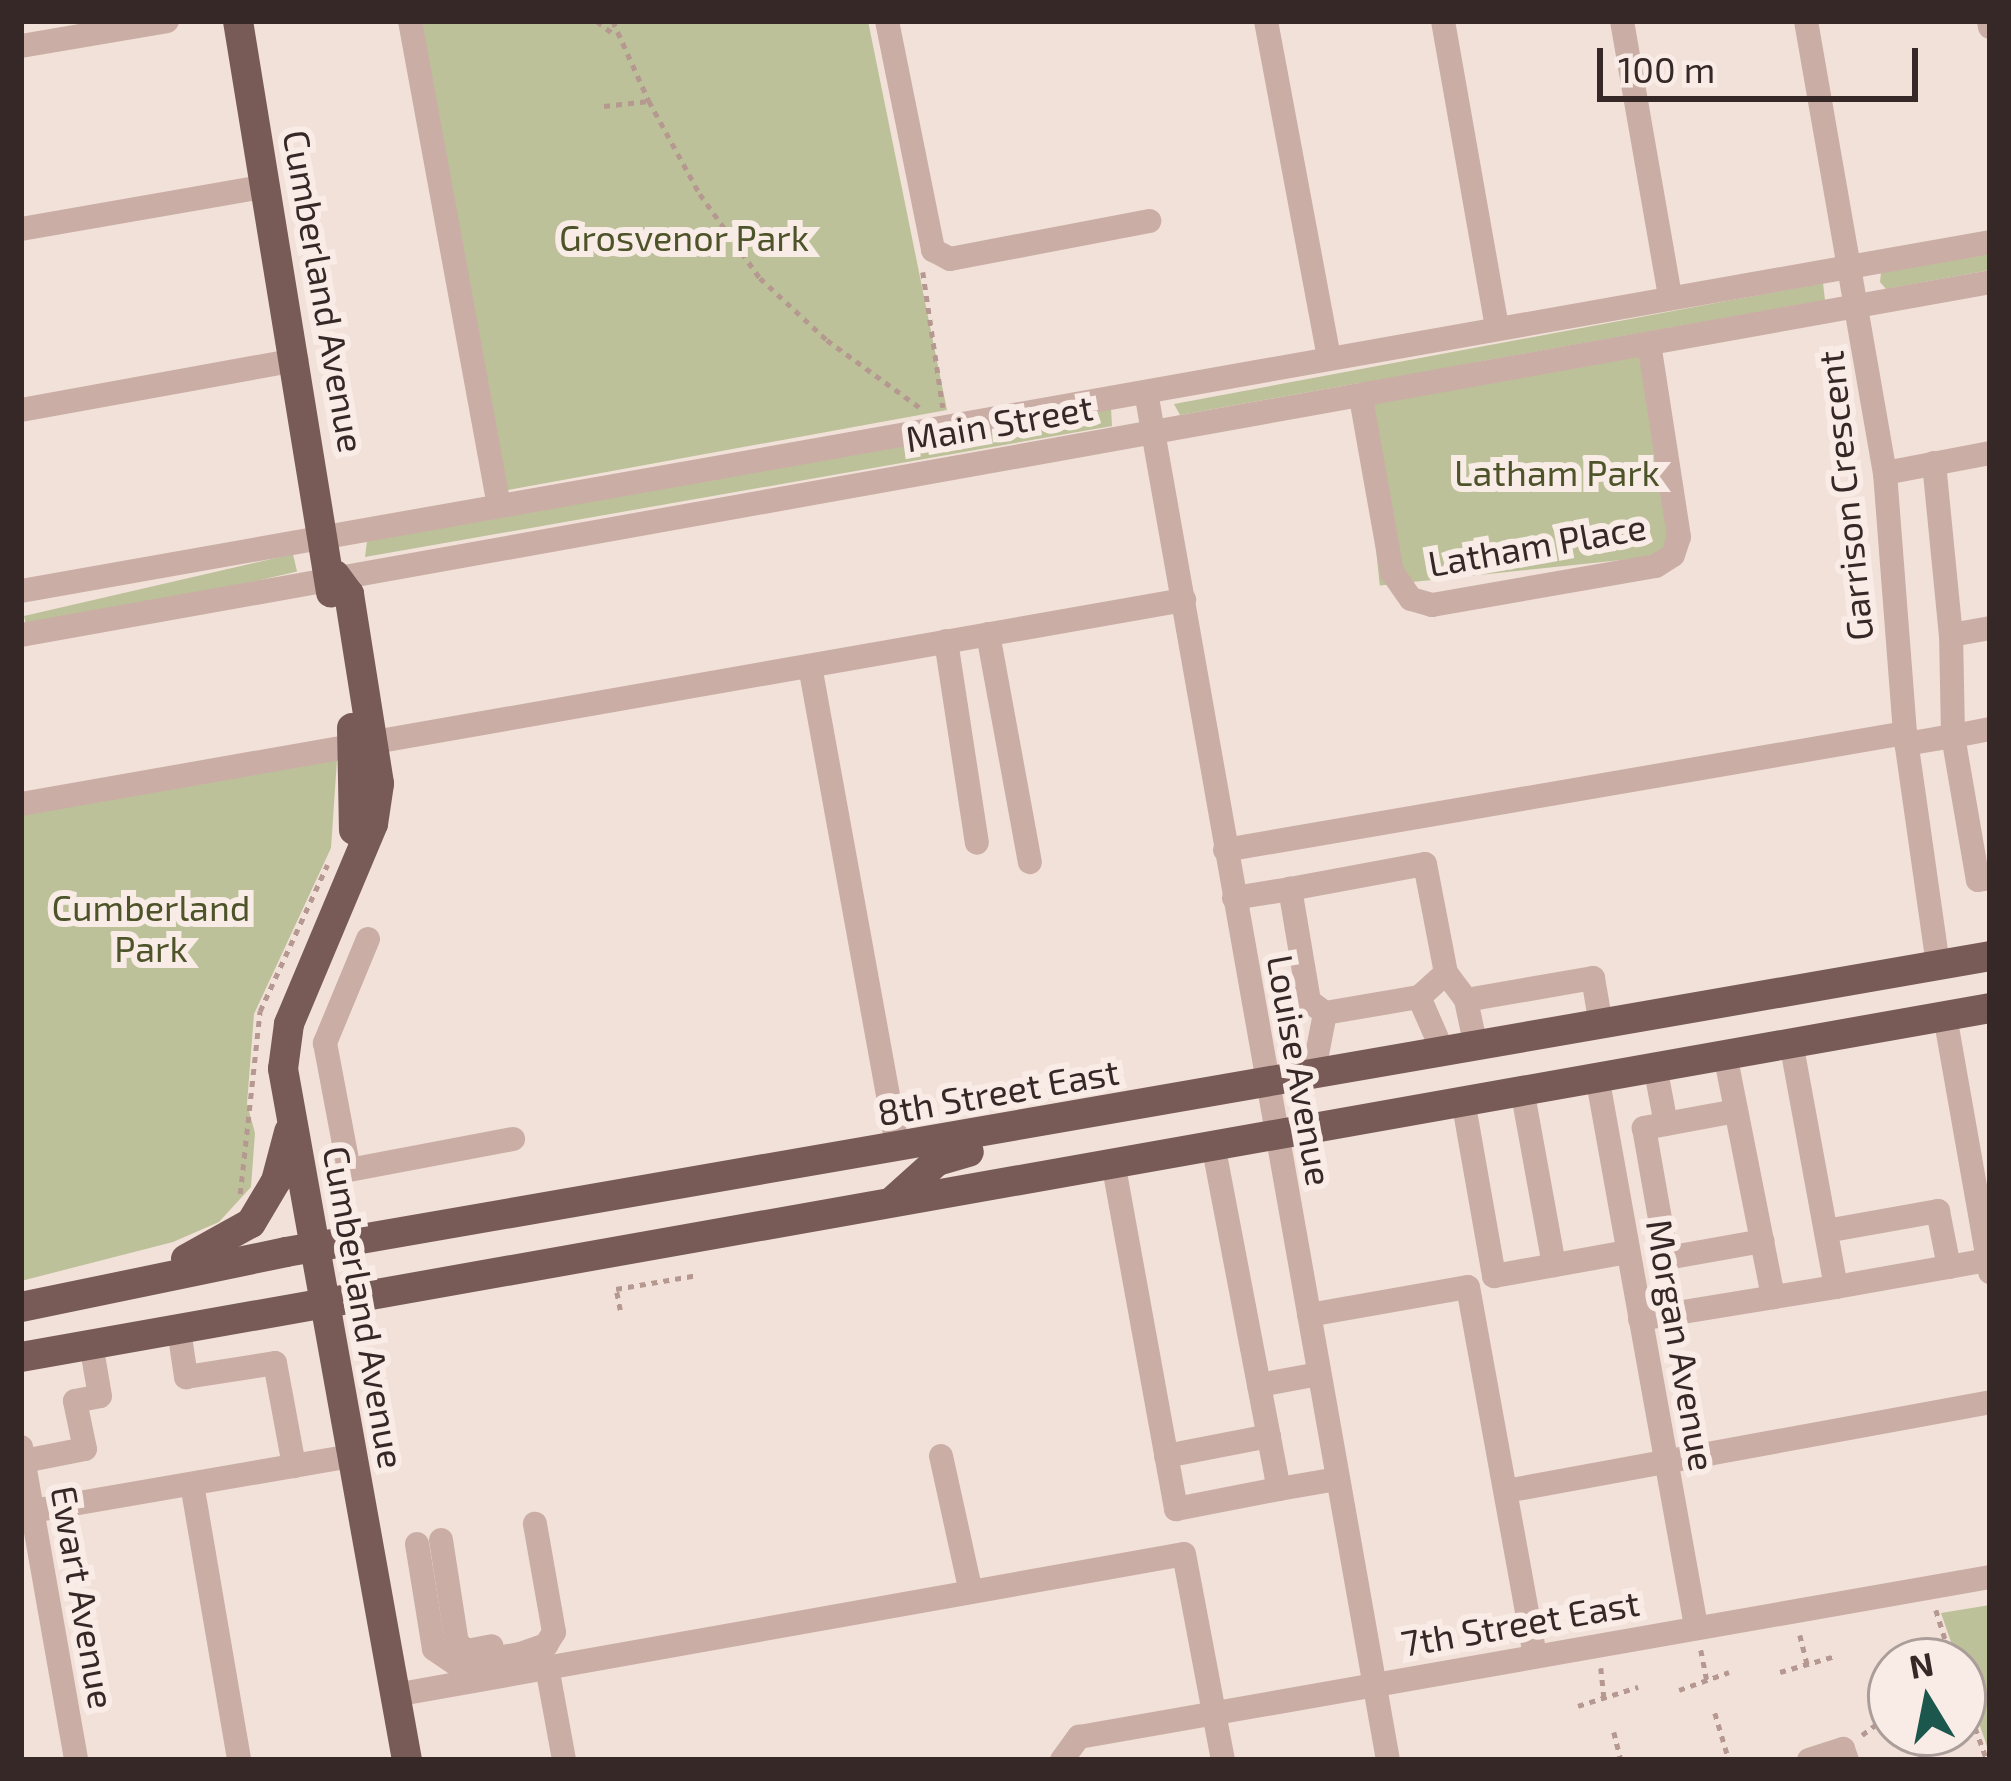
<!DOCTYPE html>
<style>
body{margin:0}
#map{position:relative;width:2011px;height:1781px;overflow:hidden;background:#f2e1d9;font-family:"Exo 2",sans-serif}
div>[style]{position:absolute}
.green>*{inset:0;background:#bcc199;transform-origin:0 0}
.path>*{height:4.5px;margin-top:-2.25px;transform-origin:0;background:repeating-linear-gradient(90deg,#b5988f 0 6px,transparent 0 12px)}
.minor>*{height:24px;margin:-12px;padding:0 12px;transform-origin:12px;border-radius:12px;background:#caaea5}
.major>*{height:30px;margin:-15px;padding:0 15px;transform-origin:15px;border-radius:15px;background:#785b57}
span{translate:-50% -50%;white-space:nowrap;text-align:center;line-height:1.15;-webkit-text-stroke:12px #f9ece6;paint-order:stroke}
.park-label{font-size:36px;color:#4e542a}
.street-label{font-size:36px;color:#352827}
.frame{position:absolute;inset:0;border:24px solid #352827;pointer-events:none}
.north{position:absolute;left:1867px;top:1637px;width:120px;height:120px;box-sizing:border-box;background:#f9ece6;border:3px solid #ab9e9a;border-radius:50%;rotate:350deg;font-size:33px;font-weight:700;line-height:48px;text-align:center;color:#352827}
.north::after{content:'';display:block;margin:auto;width:42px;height:54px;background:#1c574e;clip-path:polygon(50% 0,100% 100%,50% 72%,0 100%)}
.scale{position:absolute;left:1597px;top:48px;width:321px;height:54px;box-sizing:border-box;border:6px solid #352827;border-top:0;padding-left:15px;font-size:36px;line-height:42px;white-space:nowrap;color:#352827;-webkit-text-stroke:9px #f9ece6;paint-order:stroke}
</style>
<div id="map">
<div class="green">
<div style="clip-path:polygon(416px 21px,868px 21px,947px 410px,502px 491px)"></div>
<div style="clip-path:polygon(1990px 253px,1990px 270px,1886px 289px,1880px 282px,1881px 272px)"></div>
<div style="clip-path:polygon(1823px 283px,1825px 300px,1180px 415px,1174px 404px)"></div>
<div style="left:1649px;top:344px;width:212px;height:293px;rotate:84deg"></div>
<div style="clip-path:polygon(1111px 408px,1112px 426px,365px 557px,367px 541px)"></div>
<div style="left:293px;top:554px;width:18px;height:276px;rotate:77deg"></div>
<div style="clip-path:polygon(337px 760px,331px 848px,254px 1014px,247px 1104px,255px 1133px,251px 1187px,219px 1222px,173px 1242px,21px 1281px,21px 815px)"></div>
<div style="clip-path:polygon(1990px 1605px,1990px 1755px,1941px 1613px)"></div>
</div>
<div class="path">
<div style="left:597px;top:21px;width:24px;rotate:38deg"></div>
<div style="left:613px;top:21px;width:88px;rotate:65.8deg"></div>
<div style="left:604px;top:106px;width:45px;rotate:-6.3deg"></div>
<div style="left:649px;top:101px;width:106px;rotate:61.3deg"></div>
<div style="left:700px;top:194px;width:103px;rotate:54.5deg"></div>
<div style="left:760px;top:278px;width:91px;rotate:42.8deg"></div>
<div style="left:827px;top:340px;width:117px;rotate:36deg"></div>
<div style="left:923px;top:272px;width:137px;rotate:81.6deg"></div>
<div style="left:240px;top:1194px;width:184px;rotate:-83.8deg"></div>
<div style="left:260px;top:1011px;width:161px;rotate:-65.3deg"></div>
<div style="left:620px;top:1310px;width:21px;rotate:-101deg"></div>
<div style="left:616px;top:1289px;width:83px;rotate:-9.7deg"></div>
<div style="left:1936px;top:1610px;width:53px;rotate:72.6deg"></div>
<div style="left:1800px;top:1635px;width:30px;rotate:76deg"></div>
<div style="left:1701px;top:1650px;width:31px;rotate:79deg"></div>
<div style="left:1601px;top:1668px;width:30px;rotate:84deg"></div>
<div style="left:1780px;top:1672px;width:57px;rotate:-16.2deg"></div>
<div style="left:1679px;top:1690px;width:53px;rotate:-19.8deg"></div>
<div style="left:1963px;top:1694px;width:70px;rotate:70deg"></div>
<div style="left:1578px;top:1706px;width:63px;rotate:-17.6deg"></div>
<div style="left:1715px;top:1713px;width:49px;rotate:73.4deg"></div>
<div style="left:1614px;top:1732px;width:29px;rotate:76deg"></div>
<div style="left:1862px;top:1735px;width:36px;rotate:-37deg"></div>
</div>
<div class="minor">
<div style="left:410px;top:21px;width:493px;rotate:79.6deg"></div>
<div style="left:887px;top:21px;width:234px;rotate:78.6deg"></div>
<div style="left:933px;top:250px;width:19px;rotate:28deg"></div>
<div style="left:950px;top:259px;width:203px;rotate:-10.8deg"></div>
<div style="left:1266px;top:21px;width:342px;rotate:79.4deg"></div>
<div style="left:1443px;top:21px;width:311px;rotate:80deg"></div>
<div style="left:1622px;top:21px;width:278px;rotate:80.1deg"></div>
<div style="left:1806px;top:21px;width:459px;rotate:80.1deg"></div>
<div style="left:1885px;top:473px;width:261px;rotate:85.6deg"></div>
<div style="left:1905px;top:733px;width:235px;rotate:81.9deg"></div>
<div style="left:1989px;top:21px;width:6px;rotate:81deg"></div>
<div style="left:21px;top:46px;width:148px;rotate:-9.7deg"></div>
<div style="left:21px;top:229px;width:250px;rotate:-9.9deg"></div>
<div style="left:1146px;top:392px;width:1389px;rotate:79.97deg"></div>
<div style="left:1361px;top:398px;width:177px;rotate:79.9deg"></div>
<div style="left:1392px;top:572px;width:33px;rotate:55deg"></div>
<div style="left:1411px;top:599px;width:22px;rotate:16deg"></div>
<div style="left:1432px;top:605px;width:227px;rotate:-9.9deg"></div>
<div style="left:1656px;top:566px;width:20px;rotate:-33deg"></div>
<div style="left:1673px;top:555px;width:19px;rotate:-72deg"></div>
<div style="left:1679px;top:537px;width:195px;rotate:-98.8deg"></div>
<div style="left:21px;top:410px;width:280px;rotate:-10.3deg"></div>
<div style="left:1934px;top:463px;width:173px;rotate:84.4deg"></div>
<div style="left:1885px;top:473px;width:107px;rotate:-10.8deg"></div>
<div style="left:21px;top:591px;width:2000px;rotate:-10.05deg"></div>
<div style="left:988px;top:634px;width:232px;rotate:79.6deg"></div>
<div style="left:21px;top:635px;width:2000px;rotate:-10.16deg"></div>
<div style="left:946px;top:641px;width:204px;rotate:81.3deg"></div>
<div style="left:810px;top:666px;width:490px;rotate:79.7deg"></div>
<div style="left:1990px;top:729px;width:38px;rotate:169deg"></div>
<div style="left:1953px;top:736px;width:146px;rotate:80.2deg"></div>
<div style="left:1978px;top:880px;width:12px;rotate:-9deg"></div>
<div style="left:1906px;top:744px;width:48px;rotate:-9.7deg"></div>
<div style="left:1953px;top:736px;width:101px;rotate:-91.1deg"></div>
<div style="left:1951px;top:635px;width:40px;rotate:-10deg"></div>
<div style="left:21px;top:804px;width:1181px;rotate:-9.95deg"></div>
<div style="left:1225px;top:850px;width:690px;rotate:-9.76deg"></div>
<div style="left:1234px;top:898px;width:57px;rotate:-9.1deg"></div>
<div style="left:368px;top:939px;width:113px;rotate:112.5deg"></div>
<div style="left:325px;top:1043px;width:129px;rotate:79.3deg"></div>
<div style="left:349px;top:1170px;width:167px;rotate:-10.7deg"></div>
<div style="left:1446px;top:973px;width:34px;rotate:53deg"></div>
<div style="left:1466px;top:1000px;width:129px;rotate:-9.8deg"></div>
<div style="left:1593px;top:978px;width:48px;rotate:80.3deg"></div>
<div style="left:1466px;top:1000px;width:48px;rotate:78deg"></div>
<div style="left:1325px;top:1013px;width:20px;rotate:-143deg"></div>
<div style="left:1309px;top:1001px;width:114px;rotate:-99.6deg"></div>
<div style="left:1290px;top:889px;width:137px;rotate:-10.5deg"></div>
<div style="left:1425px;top:864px;width:111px;rotate:79.1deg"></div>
<div style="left:1446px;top:973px;width:36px;rotate:138deg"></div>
<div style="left:1945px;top:1016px;width:260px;rotate:80deg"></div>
<div style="left:1791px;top:1042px;width:249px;rotate:79.6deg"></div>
<div style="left:1836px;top:1287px;width:154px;rotate:-10.1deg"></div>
<div style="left:1725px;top:1054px;width:248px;rotate:78.8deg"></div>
<div style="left:1655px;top:1066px;width:59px;rotate:79.3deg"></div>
<div style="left:1313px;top:1075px;width:63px;rotate:-79deg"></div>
<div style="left:1325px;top:1013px;width:95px;rotate:-9.7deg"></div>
<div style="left:1419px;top:997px;width:60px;rotate:66.4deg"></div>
<div style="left:1597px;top:1076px;width:559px;rotate:79.8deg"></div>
<div style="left:1522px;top:1089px;width:179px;rotate:79.7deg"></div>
<div style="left:1463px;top:1100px;width:179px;rotate:80deg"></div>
<div style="left:1494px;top:1276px;width:136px;rotate:-10.2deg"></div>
<div style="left:1736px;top:1111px;width:94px;rotate:169.5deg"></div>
<div style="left:1644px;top:1128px;width:132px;rotate:80deg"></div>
<div style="left:1667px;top:1258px;width:97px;rotate:-10.1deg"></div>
<div style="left:1213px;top:1144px;width:351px;rotate:79.2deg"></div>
<div style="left:1279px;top:1489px;width:59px;rotate:-9.8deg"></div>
<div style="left:1113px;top:1162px;width:353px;rotate:79.7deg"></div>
<div style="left:1176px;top:1509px;width:105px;rotate:-11deg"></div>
<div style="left:1826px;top:1231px;width:114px;rotate:-10.1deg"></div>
<div style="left:1938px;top:1211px;width:57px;rotate:78.9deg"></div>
<div style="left:1309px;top:1315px;width:161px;rotate:-10deg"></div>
<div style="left:1468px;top:1287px;width:375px;rotate:79.7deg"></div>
<div style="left:1640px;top:1319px;width:199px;rotate:-9.3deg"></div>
<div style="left:179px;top:1330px;width:48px;rotate:81.5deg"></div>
<div style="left:186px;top:1377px;width:90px;rotate:-8.9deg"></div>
<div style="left:275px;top:1363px;width:105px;rotate:79.5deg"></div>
<div style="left:1259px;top:1385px;width:61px;rotate:-10.4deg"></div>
<div style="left:21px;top:1447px;width:318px;rotate:80deg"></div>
<div style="left:941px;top:1456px;width:139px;rotate:77.6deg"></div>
<div style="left:1166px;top:1456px;width:105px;rotate:-11deg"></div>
<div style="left:24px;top:1461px;width:62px;rotate:-11.1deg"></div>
<div style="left:85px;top:1449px;width:49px;rotate:-101.8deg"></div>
<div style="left:75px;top:1401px;width:25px;rotate:-11deg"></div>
<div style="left:100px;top:1396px;width:53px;rotate:-99.8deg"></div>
<div style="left:192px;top:1484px;width:280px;rotate:80.3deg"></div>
<div style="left:1506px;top:1491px;width:492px;rotate:-10.4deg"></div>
<div style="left:21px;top:1513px;width:335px;rotate:-9.8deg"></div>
<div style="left:441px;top:1540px;width:104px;rotate:81.2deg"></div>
<div style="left:457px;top:1643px;width:13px;rotate:39deg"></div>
<div style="left:467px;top:1651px;width:25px;rotate:-11deg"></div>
<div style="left:417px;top:1544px;width:106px;rotate:80.8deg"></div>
<div style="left:434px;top:1649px;width:29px;rotate:34deg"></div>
<div style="left:458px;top:1665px;width:63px;rotate:-10.1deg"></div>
<div style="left:520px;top:1654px;width:28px;rotate:-19deg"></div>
<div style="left:546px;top:1645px;width:15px;rotate:-58deg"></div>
<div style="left:554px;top:1632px;width:110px;rotate:-100deg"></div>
<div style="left:547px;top:1667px;width:95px;rotate:79.6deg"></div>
<div style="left:395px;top:1695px;width:801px;rotate:-10.13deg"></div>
<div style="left:1184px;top:1554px;width:210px;rotate:79.3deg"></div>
<div style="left:1062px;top:1760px;width:29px;rotate:-54deg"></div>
<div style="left:1079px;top:1737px;width:925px;rotate:-9.96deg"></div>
<div style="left:1809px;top:1760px;width:36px;rotate:-18deg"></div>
<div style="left:1843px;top:1749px;width:12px;rotate:70deg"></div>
</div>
<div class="major">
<div style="left:238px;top:21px;width:579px;rotate:80.75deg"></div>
<div style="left:335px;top:575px;width:24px;rotate:54deg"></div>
<div style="left:349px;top:594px;width:192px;rotate:81deg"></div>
<div style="left:379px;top:784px;width:40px;rotate:98.5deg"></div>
<div style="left:373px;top:824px;width:217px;rotate:112.8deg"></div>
<div style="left:289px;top:1024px;width:45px;rotate:97.6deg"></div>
<div style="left:283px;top:1069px;width:702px;rotate:79.83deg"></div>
<div style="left:352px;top:728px;width:102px;rotate:88.9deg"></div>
<div style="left:895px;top:1199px;width:57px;rotate:-42.1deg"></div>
<div style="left:937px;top:1161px;width:33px;rotate:-16deg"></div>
<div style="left:186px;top:1259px;width:74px;rotate:-29deg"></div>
<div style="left:251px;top:1223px;width:49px;rotate:-59.2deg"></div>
<div style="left:276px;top:1181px;width:51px;rotate:-75.1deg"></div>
<div style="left:21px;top:1307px;width:271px;rotate:-11.7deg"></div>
<div style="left:286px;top:1252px;width:1730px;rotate:-9.85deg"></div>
<div style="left:21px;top:1357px;width:2000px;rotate:-10.05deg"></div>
</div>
<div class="park-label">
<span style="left:684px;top:237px">Grosvenor Park</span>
<span style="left:1557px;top:472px">Latham Park</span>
<span style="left:151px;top:927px">Cumberland<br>Park</span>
</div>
<div class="street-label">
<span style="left:325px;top:291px;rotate:80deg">Cumberland Avenue</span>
<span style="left:999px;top:422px;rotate:-10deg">Main Street</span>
<span style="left:1844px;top:496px;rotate:-96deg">Garrison Crescent</span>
<span style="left:1537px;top:544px;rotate:-10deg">Latham Place</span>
<span style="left:1301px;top:1070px;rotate:80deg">Louise Avenue</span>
<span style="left:998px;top:1091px;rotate:-10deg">8th Street East</span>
<span style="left:365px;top:1307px;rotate:80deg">Cumberland Avenue</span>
<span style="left:1682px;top:1345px;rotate:80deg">Morgan Avenue</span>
<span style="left:84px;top:1597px;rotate:80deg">Ewart Avenue</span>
<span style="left:1520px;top:1622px;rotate:-10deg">7th Street East</span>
</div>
<div class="frame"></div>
<div class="north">N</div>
<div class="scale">100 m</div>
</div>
